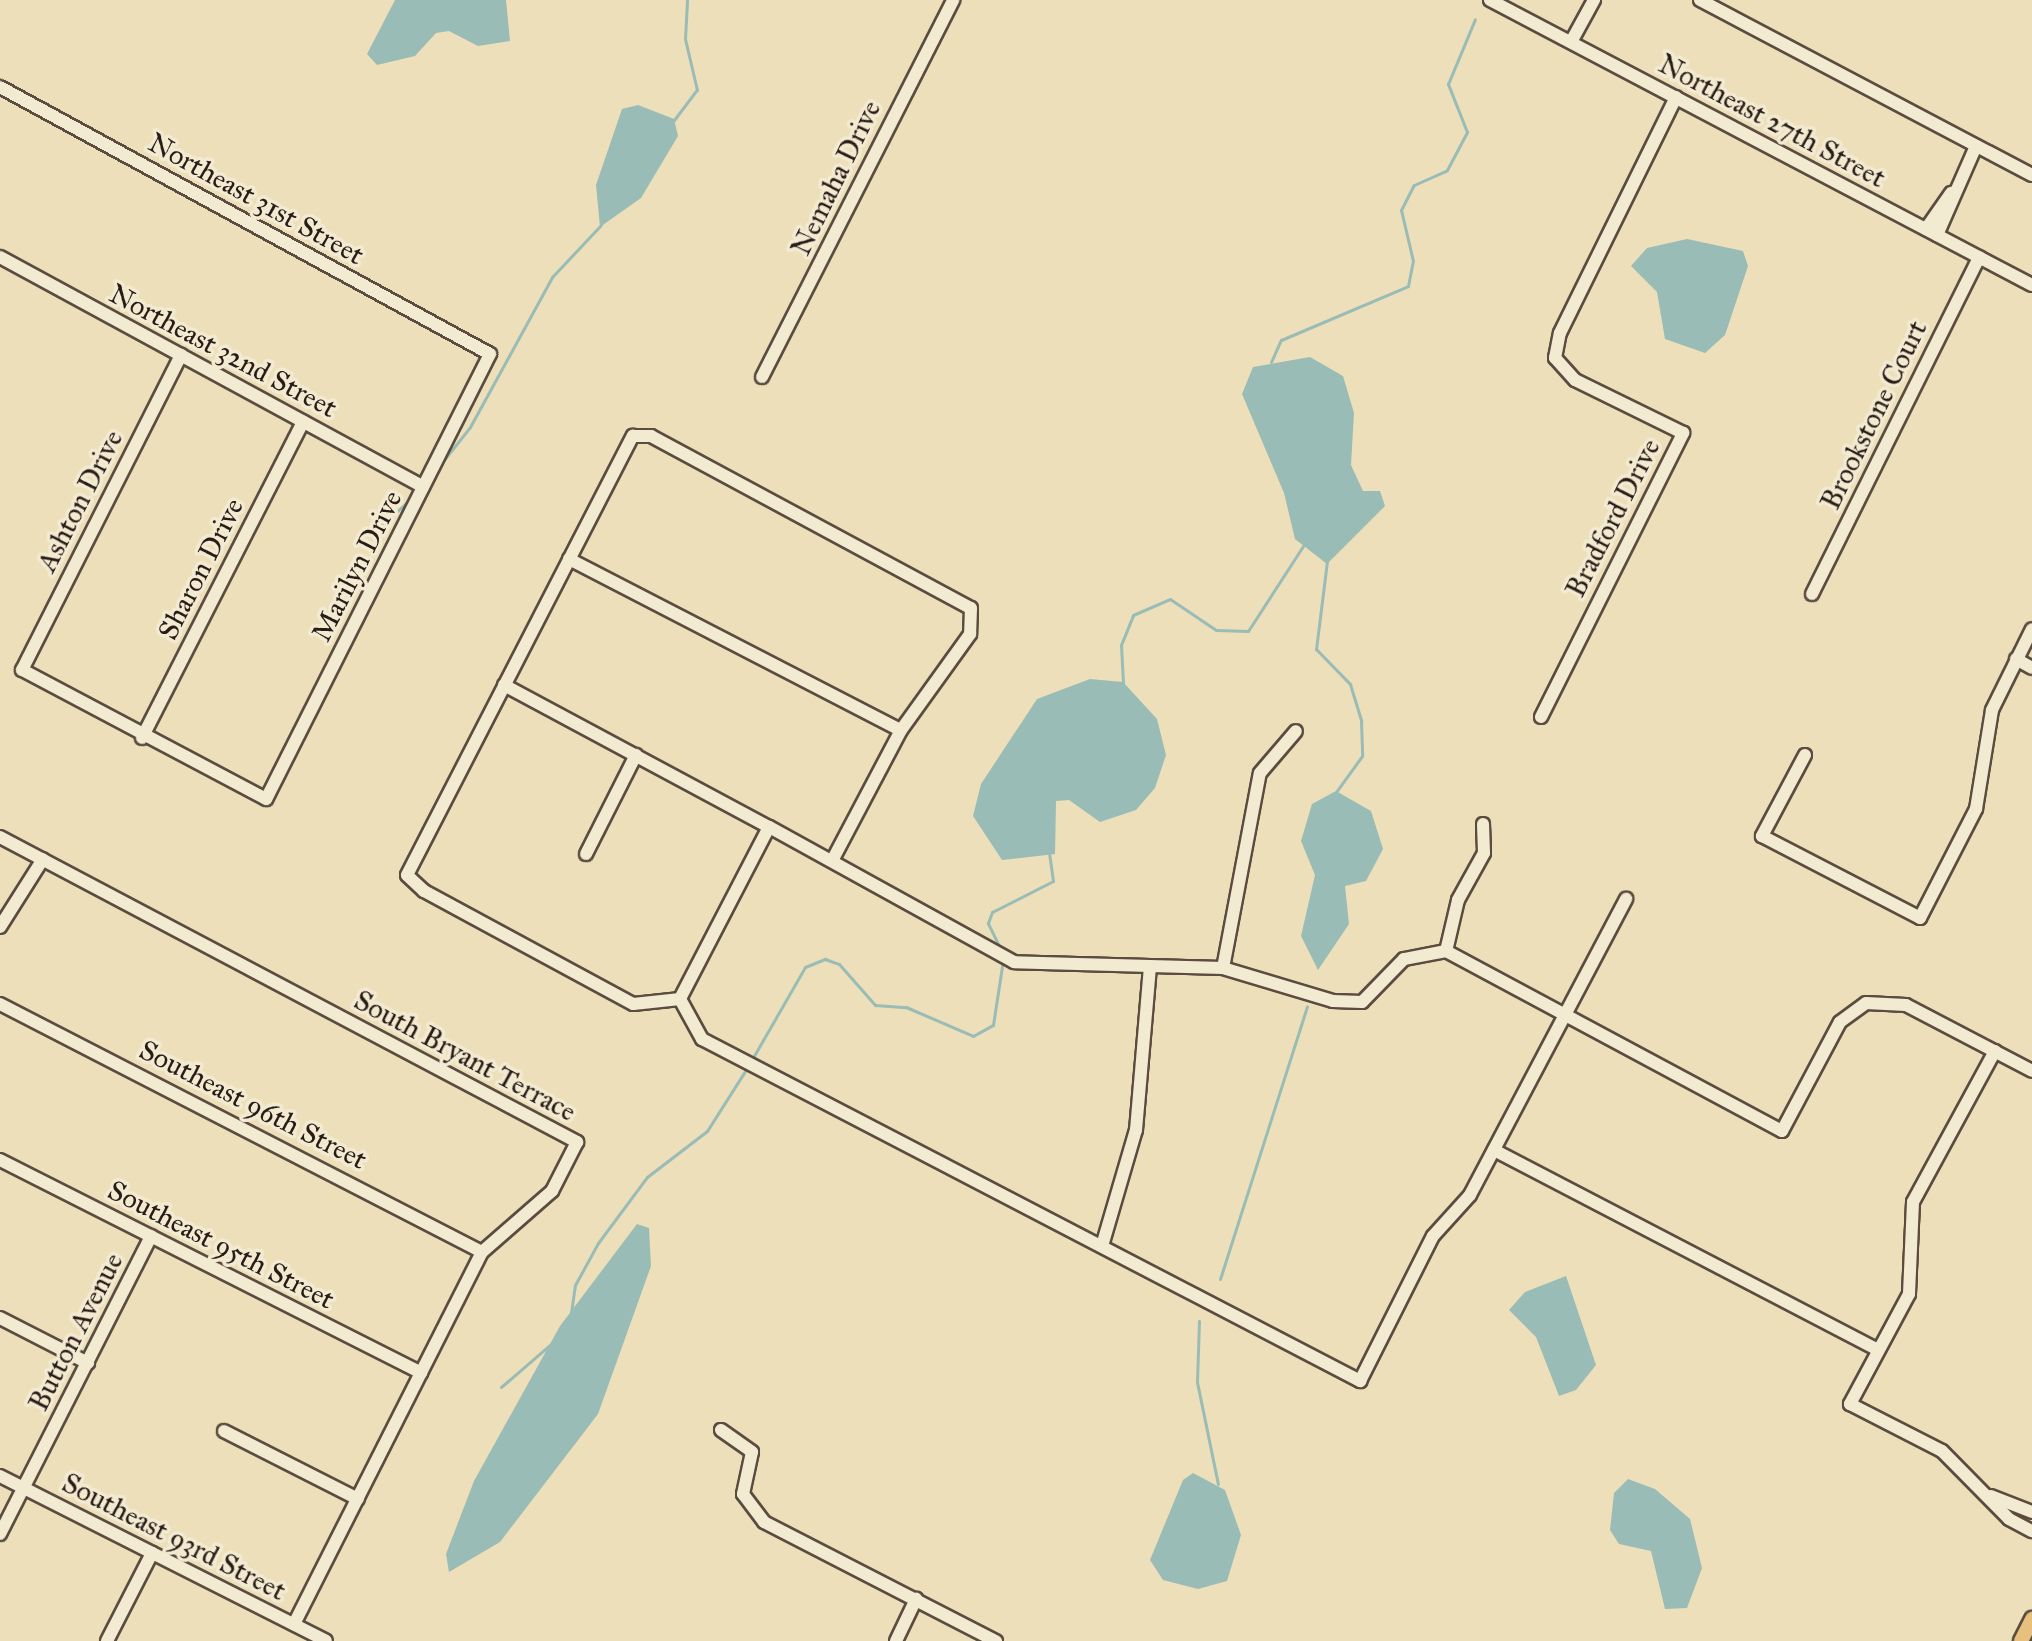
<!DOCTYPE html>
<style>
body{margin:0}
#map{position:relative;width:2032px;height:1641px;overflow:hidden;background:#ecdfb9;font-family:"IM FELL Great Primer",serif}
div>[style]{position:absolute}
.water>*{inset:0;background:#9abcb6}
.stream>*{height:3px;margin:-1.5px;padding:0 1.5px;transform-origin:1.5px;border-radius:1.5px;background:#9abcb6}
.roads{filter:drop-shadow(2px 0 #5a4c3f) drop-shadow(-2px 0 #5a4c3f) drop-shadow(0 2px #5a4c3f) drop-shadow(0 -2px #5a4c3f)}
.minor>*{height:12px;margin:-6px;padding:0 6px;transform-origin:6px;border-radius:6px;background:#f3ead2}
.major>*{height:14px;margin:-7px;padding:0 7px;transform-origin:7px;border-radius:7px;background:#e6c07c}
span{translate:-50% -50%;white-space:nowrap;text-align:center;line-height:1.15;-webkit-text-stroke:7px #f3ead2;paint-order:stroke}
.street-label{font-size:28px;color:#291b16}
</style>
<div id="map">
<div class="water">
<div style="clip-path:polygon(395px 0,506px 0,510px 41px,478px 46px,449px 31px,436px 33px,415px 56px,377px 65px,367px 54px)"></div>
<div style="clip-path:polygon(638px 105px,674px 119px,678px 136px,641px 198px,600px 227px,596px 185px,622px 109px)"></div>
<div style="clip-path:polygon(1687px 239px,1743px 251px,1748px 266px,1725px 335px,1705px 353px,1665px 339px,1657px 292px,1631px 266px,1647px 248px)"></div>
<div style="clip-path:polygon(1310px 357px,1343px 376px,1354px 413px,1351px 465px,1363px 491px,1380px 491px,1385px 506px,1327px 564px,1295px 539px,1284px 493px,1242px 394px,1253px 367px)"></div>
<div style="clip-path:polygon(1090px 679px,1123px 682px,1157px 719px,1166px 755px,1155px 788px,1136px 810px,1100px 822px,1069px 800px,1056px 801px,1055px 854px,1002px 860px,973px 816px,981px 784px,1037px 699px)"></div>
<div style="clip-path:polygon(1336px 791px,1371px 811px,1383px 849px,1366px 881px,1345px 886px,1349px 924px,1318px 970px,1301px 936px,1315px 875px,1301px 841px,1312px 804px)"></div>
<div style="clip-path:polygon(637px 1224px,649px 1228px,651px 1266px,598px 1414px,500px 1542px,449px 1572px,446px 1554px,474px 1481px,560px 1326px)"></div>
<div style="clip-path:polygon(1566px 1276px,1596px 1365px,1576px 1390px,1559px 1396px,1536px 1337px,1509px 1310px,1525px 1292px)"></div>
<div style="clip-path:polygon(1193px 1473px,1225px 1490px,1241px 1535px,1227px 1581px,1198px 1589px,1163px 1580px,1150px 1560px,1183px 1480px)"></div>
<div style="clip-path:polygon(1628px 1479px,1655px 1489px,1690px 1519px,1702px 1568px,1687px 1608px,1665px 1609px,1651px 1551px,1619px 1544px,1610px 1530px,1614px 1493px)"></div>
</div>
<div class="stream">
<div style="left:674px;top:120px;width:38px;rotate:-53deg"></div>
<div style="left:697px;top:90px;width:52px;rotate:-103.2deg"></div>
<div style="left:685px;top:39px;width:39px;rotate:-87deg"></div>
<div style="left:1271px;top:362px;width:24px;rotate:-66deg"></div>
<div style="left:1281px;top:340px;width:138px;rotate:-23deg"></div>
<div style="left:1408px;top:286px;width:25px;rotate:-79deg"></div>
<div style="left:1413px;top:261px;width:52px;rotate:-103.2deg"></div>
<div style="left:1401px;top:210px;width:28px;rotate:-63deg"></div>
<div style="left:1414px;top:185px;width:36px;rotate:-24deg"></div>
<div style="left:1447px;top:170px;width:43px;rotate:-62.2deg"></div>
<div style="left:1467px;top:132px;width:52px;rotate:-111.6deg"></div>
<div style="left:1448px;top:84px;width:70px;rotate:-67.4deg"></div>
<div style="left:443px;top:461px;width:43px;rotate:-51.5deg"></div>
<div style="left:470px;top:427px;width:171px;rotate:-61.3deg"></div>
<div style="left:552px;top:277px;width:71px;rotate:-46.7deg"></div>
<div style="left:374px;top:531px;width:48px;rotate:-40.7deg"></div>
<div style="left:1327px;top:561px;width:89px;rotate:97.1deg"></div>
<div style="left:1316px;top:649px;width:49px;rotate:45.8deg"></div>
<div style="left:1350px;top:684px;width:39px;rotate:73deg"></div>
<div style="left:1361px;top:721px;width:35px;rotate:88deg"></div>
<div style="left:1362px;top:756px;width:44px;rotate:125.8deg"></div>
<div style="left:1123px;top:683px;width:38px;rotate:-93deg"></div>
<div style="left:1121px;top:645px;width:32px;rotate:-68deg"></div>
<div style="left:1133px;top:615px;width:40px;rotate:-23.4deg"></div>
<div style="left:1170px;top:599px;width:55px;rotate:34deg"></div>
<div style="left:1216px;top:630px;width:32px;rotate:2deg"></div>
<div style="left:1248px;top:631px;width:101px;rotate:-57.1deg"></div>
<div style="left:1000px;top:948px;width:28px;rotate:-116deg"></div>
<div style="left:988px;top:923px;width:12px;rotate:-70deg"></div>
<div style="left:992px;top:912px;width:68px;rotate:-26.9deg"></div>
<div style="left:1053px;top:881px;width:27px;rotate:-98deg"></div>
<div style="left:751px;top:1061px;width:108px;rotate:-60.1deg"></div>
<div style="left:805px;top:967px;width:22px;rotate:-22deg"></div>
<div style="left:825px;top:959px;width:15px;rotate:20deg"></div>
<div style="left:839px;top:964px;width:55px;rotate:48.7deg"></div>
<div style="left:875px;top:1005px;width:31px;rotate:4deg"></div>
<div style="left:906px;top:1007px;width:73px;rotate:23.4deg"></div>
<div style="left:973px;top:1036px;width:23px;rotate:-29deg"></div>
<div style="left:993px;top:1025px;width:66px;rotate:-81.3deg"></div>
<div style="left:1220px;top:1279px;width:286px;rotate:-72.3deg"></div>
<div style="left:571px;top:1313px;width:28px;rotate:-82deg"></div>
<div style="left:575px;top:1285px;width:48px;rotate:-61.3deg"></div>
<div style="left:598px;top:1243px;width:82px;rotate:-53.4deg"></div>
<div style="left:647px;top:1177px;width:76px;rotate:-37.5deg"></div>
<div style="left:707px;top:1131px;width:75px;rotate:-57.6deg"></div>
<div style="left:1199px;top:1321px;width:61px;rotate:91.9deg"></div>
<div style="left:1197px;top:1382px;width:104px;rotate:78.4deg"></div>
<div style="left:501px;top:1387px;width:66px;rotate:-40.7deg"></div>
</div>
<div class="roads">
<div class="minor">
<div style="left:1490px;top:0;width:612px;rotate:27.74deg"></div>
<div style="left:1700px;top:0;width:375px;rotate:27.8deg"></div>
<div style="left:1571px;top:42px;width:48px;rotate:-61.3deg"></div>
<div style="left:0;top:87px;width:558px;rotate:28.59deg"></div>
<div style="left:490px;top:354px;width:498px;rotate:116.7deg"></div>
<div style="left:266px;top:799px;width:276px;rotate:-152.1deg"></div>
<div style="left:22px;top:670px;width:353px;rotate:-63.2deg"></div>
<div style="left:1926px;top:229px;width:44px;rotate:-55.2deg"></div>
<div style="left:1937px;top:235px;width:97px;rotate:-66.3deg"></div>
<div style="left:0;top:257px;width:481px;rotate:28.5deg"></div>
<div style="left:762px;top:377px;width:423px;rotate:-63.1deg"></div>
<div style="left:569px;top:559px;width:373px;rotate:27.3deg"></div>
<div style="left:1812px;top:594px;width:376px;rotate:-63.6deg"></div>
<div style="left:2016px;top:659px;width:18px;rotate:29deg"></div>
<div style="left:504px;top:685px;width:301px;rotate:28.2deg"></div>
<div style="left:1541px;top:717px;width:318px;rotate:-63.4deg"></div>
<div style="left:1683px;top:433px;width:120px;rotate:-153.9deg"></div>
<div style="left:1575px;top:380px;width:30px;rotate:-132deg"></div>
<div style="left:1555px;top:358px;width:25px;rotate:-79deg"></div>
<div style="left:1560px;top:333px;width:263px;rotate:-63.8deg"></div>
<div style="left:142px;top:738px;width:355px;rotate:-63deg"></div>
<div style="left:1805px;top:755px;width:92px;rotate:118deg"></div>
<div style="left:1762px;top:836px;width:178px;rotate:27.4deg"></div>
<div style="left:1920px;top:918px;width:123px;rotate:-62.8deg"></div>
<div style="left:1976px;top:809px;width:100px;rotate:-80.8deg"></div>
<div style="left:1992px;top:710px;width:90px;rotate:-63.7deg"></div>
<div style="left:1483px;top:824px;width:29px;rotate:88deg"></div>
<div style="left:1484px;top:853px;width:54px;rotate:119deg"></div>
<div style="left:1458px;top:900px;width:52px;rotate:103.2deg"></div>
<div style="left:1446px;top:951px;width:381px;rotate:28.2deg"></div>
<div style="left:1782px;top:1131px;width:123px;rotate:-62deg"></div>
<div style="left:1840px;top:1022px;width:32px;rotate:-36deg"></div>
<div style="left:1866px;top:1003px;width:40px;rotate:2.9deg"></div>
<div style="left:1906px;top:1005px;width:142px;rotate:27.6deg"></div>
<div style="left:0;top:837px;width:653px;rotate:27.86deg"></div>
<div style="left:577px;top:1142px;width:55px;rotate:117deg"></div>
<div style="left:552px;top:1191px;width:93px;rotate:138.9deg"></div>
<div style="left:482px;top:1252px;width:417px;rotate:116.8deg"></div>
<div style="left:586px;top:854px;width:111px;rotate:-63.2deg"></div>
<div style="left:0;top:927px;width:80px;rotate:-57.7deg"></div>
<div style="left:1446px;top:951px;width:43px;rotate:169.2deg"></div>
<div style="left:1404px;top:959px;width:60px;rotate:134.3deg"></div>
<div style="left:1362px;top:1002px;width:29px;rotate:-178deg"></div>
<div style="left:1333px;top:1001px;width:115px;rotate:-163.3deg"></div>
<div style="left:1223px;top:968px;width:209px;rotate:-178.4deg"></div>
<div style="left:1014px;top:962px;width:280px;rotate:-151.1deg"></div>
<div style="left:769px;top:827px;width:194px;rotate:117.4deg"></div>
<div style="left:680px;top:999px;width:46px;rotate:61.2deg"></div>
<div style="left:702px;top:1039px;width:742px;rotate:27.46deg"></div>
<div style="left:1360px;top:1381px;width:162px;rotate:-63.3deg"></div>
<div style="left:1433px;top:1236px;width:55px;rotate:-47.9deg"></div>
<div style="left:1470px;top:1195px;width:335px;rotate:-62.2deg"></div>
<div style="left:1223px;top:968px;width:198px;rotate:-79.3deg"></div>
<div style="left:1260px;top:773px;width:55px;rotate:-49.4deg"></div>
<div style="left:680px;top:999px;width:47px;rotate:173.9deg"></div>
<div style="left:633px;top:1004px;width:238px;rotate:-151.6deg"></div>
<div style="left:424px;top:891px;width:23px;rotate:-137deg"></div>
<div style="left:407px;top:875px;width:494px;rotate:-62.8deg"></div>
<div style="left:633px;top:436px;width:18px"></div>
<div style="left:651px;top:436px;width:363px;rotate:28.3deg"></div>
<div style="left:971px;top:608px;width:26px;rotate:92deg"></div>
<div style="left:970px;top:634px;width:118px;rotate:125.7deg"></div>
<div style="left:901px;top:730px;width:146px;rotate:117.8deg"></div>
<div style="left:0;top:1004px;width:542px;rotate:27.23deg"></div>
<div style="left:1995px;top:1051px;width:172px;rotate:118.5deg"></div>
<div style="left:1913px;top:1202px;width:92px;rotate:92.5deg"></div>
<div style="left:1909px;top:1294px;width:125px;rotate:118.2deg"></div>
<div style="left:1850px;top:1404px;width:103px;rotate:27.1deg"></div>
<div style="left:1942px;top:1451px;width:95px;rotate:45.4deg"></div>
<div style="left:2009px;top:1519px;width:26px;rotate:28deg"></div>
<div style="left:1494px;top:1150px;width:432px;rotate:27.5deg"></div>
<div style="left:0;top:1160px;width:472px;rotate:26.8deg"></div>
<div style="left:1102px;top:1246px;width:121px;rotate:-73.7deg"></div>
<div style="left:1136px;top:1130px;width:164px;rotate:-85.1deg"></div>
<div style="left:0;top:1318px;width:99px;rotate:27.1deg"></div>
<div style="left:721px;top:1430px;width:38px;rotate:35deg"></div>
<div style="left:752px;top:1452px;width:43px;rotate:102.1deg"></div>
<div style="left:743px;top:1494px;width:35px;rotate:53deg"></div>
<div style="left:764px;top:1522px;width:261px;rotate:27.2deg"></div>
<div style="left:224px;top:1431px;width:150px;rotate:26.9deg"></div>
<div style="left:0;top:1476px;width:365px;rotate:26.8deg"></div>
<div style="left:1991px;top:1496px;width:44px;rotate:21.3deg"></div>
<div style="left:0;top:1534px;width:334px;rotate:-63.1deg"></div>
<div style="left:107px;top:1641px;width:99px;rotate:-62.9deg"></div>
<div style="left:896px;top:1641px;width:47px;rotate:-64.5deg"></div>
</div>
<div class="major">
<div style="left:2021px;top:1641px;width:25px;rotate:-63deg"></div>
</div>
</div>
<div class="street-label">
<span style="left:1772px;top:121px;rotate:28deg">Northeast 27th Street</span>
<span style="left:836px;top:178px;rotate:-64deg">Nemaha Drive</span>
<span style="left:256px;top:199px;rotate:29deg">Northeast 31st Street</span>
<span style="left:223px;top:351px;rotate:28deg">Northeast 32nd Street</span>
<span style="left:1874px;top:415px;rotate:-64deg">Brookstone Court</span>
<span style="left:80px;top:501px;rotate:-63deg">Ashton Drive</span>
<span style="left:1613px;top:518px;rotate:-63deg">Bradford Drive</span>
<span style="left:357px;top:566px;rotate:-63deg">Marilyn Drive</span>
<span style="left:201px;top:569px;rotate:-63deg">Sharon Drive</span>
<span style="left:465px;top:1056px;rotate:28deg">South Bryant Terrace</span>
<span style="left:253px;top:1105px;rotate:27deg">Southeast 96th Street</span>
<span style="left:221px;top:1245px;rotate:27deg">Southeast 95th Street</span>
<span style="left:76px;top:1332px;rotate:-63deg">Button Avenue</span>
<span style="left:174px;top:1537px;rotate:27deg">Southeast 93rd Street</span>
</div>
</div>
